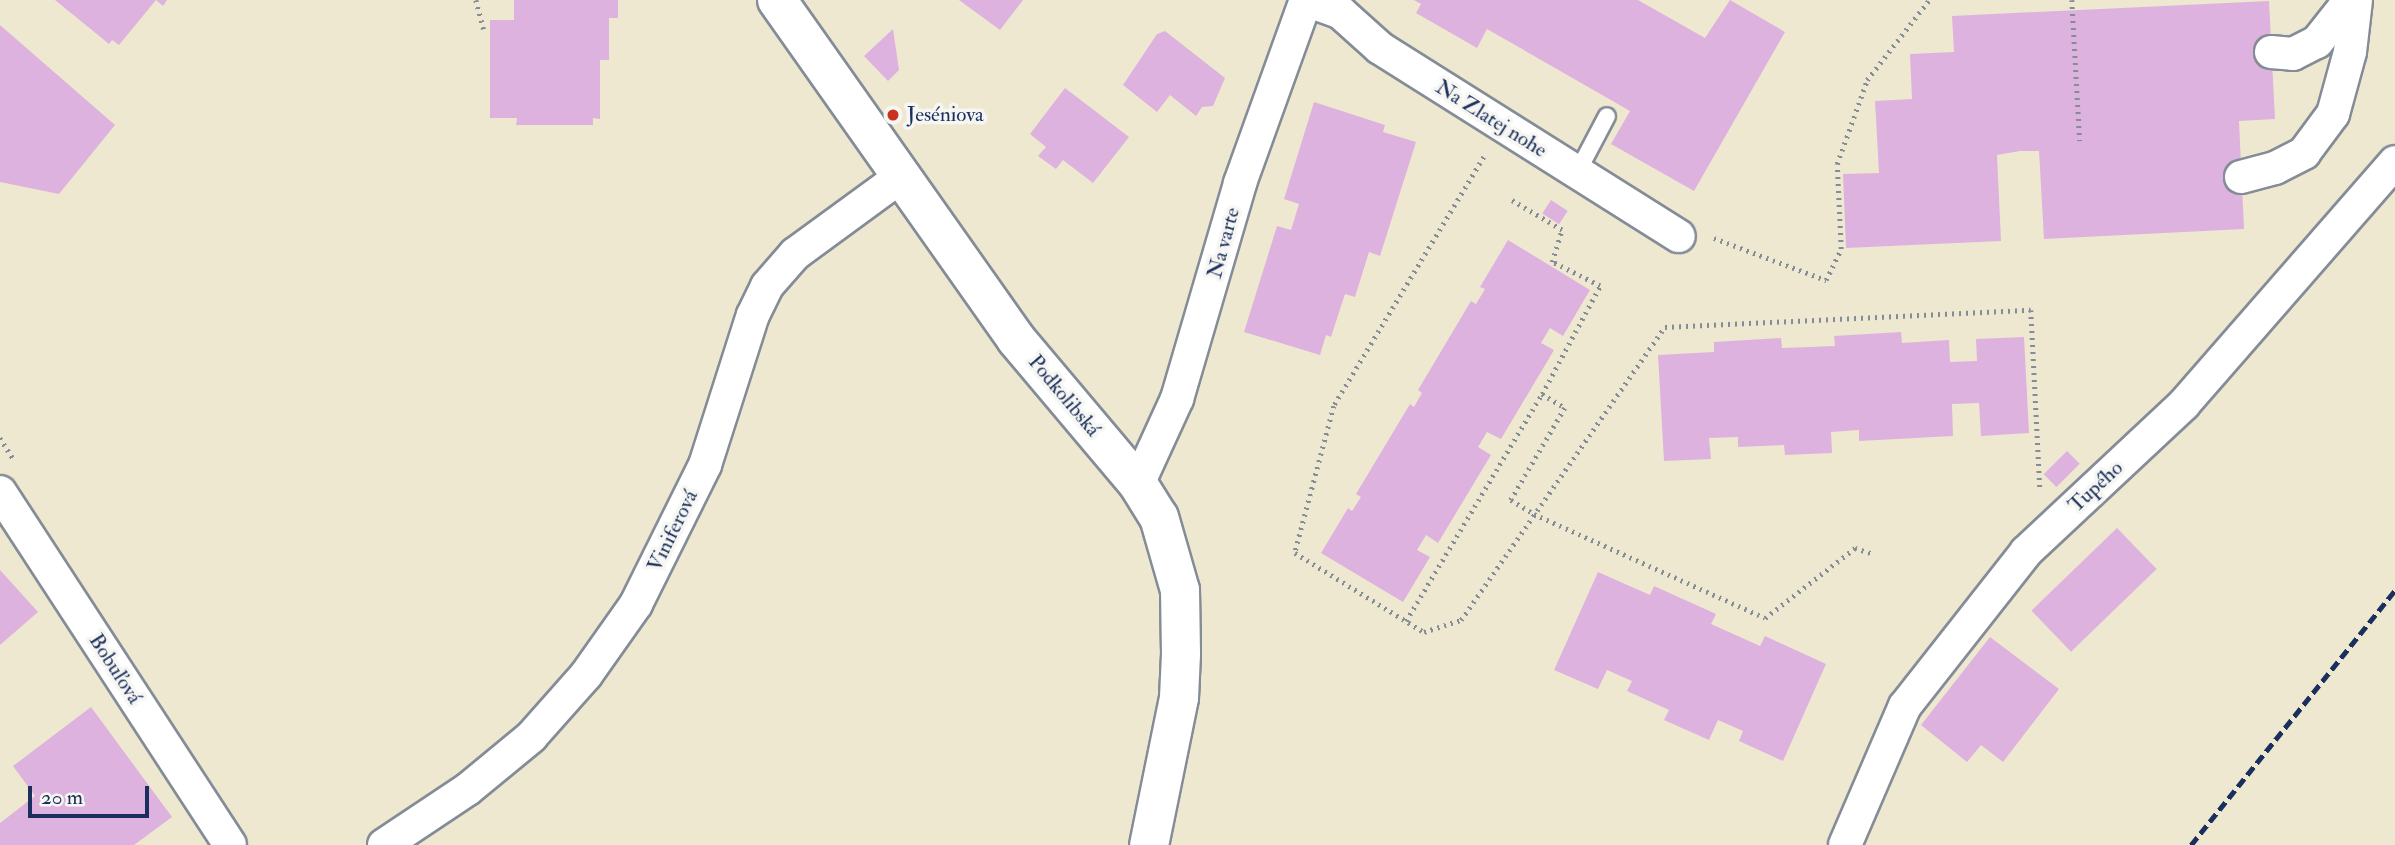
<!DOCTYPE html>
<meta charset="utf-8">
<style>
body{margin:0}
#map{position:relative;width:2395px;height:845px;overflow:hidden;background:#eee8d0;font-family:"IM FELL Double Pica",serif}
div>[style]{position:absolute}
.building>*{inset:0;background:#deb2de;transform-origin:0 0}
.path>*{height:4.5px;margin-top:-2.25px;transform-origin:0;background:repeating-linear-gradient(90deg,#848c97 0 2px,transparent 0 7px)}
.roads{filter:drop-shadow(2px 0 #848c97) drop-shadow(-2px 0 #848c97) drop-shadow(0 2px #848c97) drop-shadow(0 -2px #848c97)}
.service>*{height:16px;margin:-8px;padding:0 8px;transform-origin:8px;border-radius:8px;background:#fff}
.minor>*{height:32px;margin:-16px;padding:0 16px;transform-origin:16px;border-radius:16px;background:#fff}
.tertiary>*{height:38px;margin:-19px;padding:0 19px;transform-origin:19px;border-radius:19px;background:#fff}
.rail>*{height:5px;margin-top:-2.5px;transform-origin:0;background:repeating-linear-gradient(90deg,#1b2f5e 0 10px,transparent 0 15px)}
.dots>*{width:19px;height:19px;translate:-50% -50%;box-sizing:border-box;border:4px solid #f6f6f2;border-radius:50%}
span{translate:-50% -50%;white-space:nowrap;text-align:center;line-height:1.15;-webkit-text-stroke:7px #f6f6f2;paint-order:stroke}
.poi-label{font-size:21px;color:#1b2f5e}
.left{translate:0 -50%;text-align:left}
.street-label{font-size:21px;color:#1b2f5e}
.scale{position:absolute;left:28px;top:786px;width:121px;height:32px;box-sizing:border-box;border:4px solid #1b2f5e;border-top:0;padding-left:9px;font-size:21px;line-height:24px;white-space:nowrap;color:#1b2f5e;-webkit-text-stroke:5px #f6f6f2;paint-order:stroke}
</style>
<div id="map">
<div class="building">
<div style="clip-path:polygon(55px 0,167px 0,163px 6px,156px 0,119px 45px,112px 40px,109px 44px)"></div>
<div style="clip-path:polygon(514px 0,618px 0,618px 18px,609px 18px,609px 60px,600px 60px,600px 119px,593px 118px,593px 125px,516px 125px,517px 118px,490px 118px,490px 20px,514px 20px)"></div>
<div style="clip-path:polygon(959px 0,1023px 0,1000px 30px)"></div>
<div style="clip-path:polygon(1414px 0,1638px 0,1705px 38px,1730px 0,1785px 32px,1694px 191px,1611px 144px,1630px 111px,1487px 29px,1477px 48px,1416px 13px,1421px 4px)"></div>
<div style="clip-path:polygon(2269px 1px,2275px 119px,2239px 121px,2244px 229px,2044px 239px,2039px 151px,2020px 151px,1997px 155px,2001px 241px,1846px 248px,1843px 174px,1879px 173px,1875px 101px,1912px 99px,1910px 54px,1954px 52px,1952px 16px)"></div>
<div style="clip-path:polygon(0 25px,115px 125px,59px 194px,0 182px)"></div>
<div style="clip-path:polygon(893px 29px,899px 70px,888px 81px,864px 56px)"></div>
<div style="clip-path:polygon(1165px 31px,1225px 78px,1213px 106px,1202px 107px,1196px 116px,1170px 95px,1157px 112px,1123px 85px,1157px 34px)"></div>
<div style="clip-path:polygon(1065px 88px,1129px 137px,1093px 183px,1063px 160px,1056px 169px,1038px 156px,1046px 147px,1030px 134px)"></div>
<div style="clip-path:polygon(1314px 102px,1385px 125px,1383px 132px,1416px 142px,1380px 256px,1369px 252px,1355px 297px,1345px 294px,1331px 337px,1326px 335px,1320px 355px,1244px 332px,1277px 226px,1291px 230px,1299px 204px,1284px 199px)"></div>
<div style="left:1551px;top:200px;width:20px;height:16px;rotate:33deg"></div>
<div style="clip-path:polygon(1508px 240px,1590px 290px,1563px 336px,1550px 328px,1541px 343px,1554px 350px,1501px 439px,1487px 432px,1478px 447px,1491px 455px,1438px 543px,1426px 535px,1417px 550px,1430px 557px,1403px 602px,1321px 553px,1348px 508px,1352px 511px,1361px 497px,1356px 494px,1410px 404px,1414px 407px,1422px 393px,1418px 390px,1471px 301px,1476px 304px,1485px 289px,1480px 287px)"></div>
<div style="clip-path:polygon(1901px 332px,1902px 343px,1949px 340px,1950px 362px,1977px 361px,1976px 339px,2024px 337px,2029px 433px,1981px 436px,1979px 403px,1952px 404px,1953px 436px,1859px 441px,1859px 430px,1831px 432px,1832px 453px,1785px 455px,1784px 445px,1738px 447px,1738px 437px,1709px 438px,1711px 459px,1664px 461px,1658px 355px,1714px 352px,1714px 342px,1781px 338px,1782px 348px,1835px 346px,1834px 336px)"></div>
<div style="left:2067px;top:451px;width:18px;height:33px;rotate:45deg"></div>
<div style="left:2117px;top:528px;width:57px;height:119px;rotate:46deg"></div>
<div style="clip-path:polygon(0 570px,38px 612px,0 645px)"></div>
<div style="clip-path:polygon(1598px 572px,1650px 595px,1654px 586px,1716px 614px,1711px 624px,1760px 646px,1765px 636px,1826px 664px,1783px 761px,1739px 741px,1743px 731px,1718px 720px,1709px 740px,1664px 720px,1669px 710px,1627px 691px,1632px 681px,1607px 670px,1598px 689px,1554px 670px)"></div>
<div style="clip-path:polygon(1990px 637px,2059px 689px,2003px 762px,1981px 745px,1967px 762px,1921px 725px)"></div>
<div style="clip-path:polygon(91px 707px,172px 817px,134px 845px,0 845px,0 823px,35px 796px,13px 766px)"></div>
</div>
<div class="path">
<div style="left:476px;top:0;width:30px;rotate:75deg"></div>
<div style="left:2072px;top:0;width:141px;rotate:86.8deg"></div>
<div style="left:1484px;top:157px;width:291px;rotate:121.1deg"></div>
<div style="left:1334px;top:406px;width:152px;rotate:104.9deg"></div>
<div style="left:1295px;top:553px;width:151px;rotate:31.5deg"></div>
<div style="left:1424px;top:632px;width:39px;rotate:-18deg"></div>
<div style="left:1461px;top:620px;width:357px;rotate:-55.2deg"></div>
<div style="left:1665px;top:327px;width:366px;rotate:-2.7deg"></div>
<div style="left:2031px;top:310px;width:178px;rotate:87.1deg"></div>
<div style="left:1714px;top:238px;width:120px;rotate:20.6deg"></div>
<div style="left:1826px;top:280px;width:34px;rotate:-64deg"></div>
<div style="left:1841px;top:249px;width:85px;rotate:-92.7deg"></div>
<div style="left:1837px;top:164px;width:89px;rotate:-70.3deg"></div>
<div style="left:1867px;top:80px;width:101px;rotate:-52.2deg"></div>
<div style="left:1542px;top:394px;width:27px;rotate:31deg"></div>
<div style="left:1565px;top:408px;width:107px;rotate:120.4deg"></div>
<div style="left:1511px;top:500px;width:27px;rotate:31deg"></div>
<div style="left:1534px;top:514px;width:253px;rotate:24.2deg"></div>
<div style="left:1765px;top:618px;width:114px;rotate:-37.9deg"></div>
<div style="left:1855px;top:548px;width:19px;rotate:18deg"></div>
<div style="left:0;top:438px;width:24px;rotate:57deg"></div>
<div style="left:1406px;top:621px;width:265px;rotate:-59.1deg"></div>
<div style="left:1542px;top:394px;width:123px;rotate:-61.8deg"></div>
<div style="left:1600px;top:286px;width:54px;rotate:-153.4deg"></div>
<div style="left:1552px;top:262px;width:34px;rotate:-73deg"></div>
<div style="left:1562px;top:230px;width:59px;rotate:-149.5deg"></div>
</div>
<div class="roads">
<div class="service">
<div style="left:1577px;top:173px;width:64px;rotate:-62.2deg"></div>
</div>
<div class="minor">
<div style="left:1306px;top:0;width:37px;rotate:20deg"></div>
<div style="left:1341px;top:13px;width:52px;rotate:41.9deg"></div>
<div style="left:1380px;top:48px;width:353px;rotate:32.2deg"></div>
<div style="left:2271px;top:52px;width:22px;rotate:5deg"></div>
<div style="left:2293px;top:54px;width:27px;rotate:-27deg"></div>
<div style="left:2317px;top:42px;width:53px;rotate:-51.8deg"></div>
<div style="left:2241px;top:177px;width:35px;rotate:-15deg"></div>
<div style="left:2275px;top:168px;width:33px;rotate:-27deg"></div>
<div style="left:2304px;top:153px;width:49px;rotate:-53.4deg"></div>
<div style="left:2333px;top:114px;width:64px;rotate:-74.7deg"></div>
<div style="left:2350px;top:52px;width:52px;rotate:-83.4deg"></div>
<div style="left:1138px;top:484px;width:94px;rotate:-65.4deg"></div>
<div style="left:1177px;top:399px;width:225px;rotate:-73.7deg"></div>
<div style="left:1240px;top:183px;width:195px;rotate:-70.2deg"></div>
<div style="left:0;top:492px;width:421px;rotate:56.9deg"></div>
<div style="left:384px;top:845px;width:101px;rotate:-33.7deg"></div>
<div style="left:468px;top:789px;width:82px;rotate:-39.5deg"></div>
<div style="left:531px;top:737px;width:83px;rotate:-48.4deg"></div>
<div style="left:586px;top:675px;width:87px;rotate:-54.8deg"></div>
<div style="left:636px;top:604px;width:155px;rotate:-63.6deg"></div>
<div style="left:705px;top:465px;width:157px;rotate:-72.3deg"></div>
<div style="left:753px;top:315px;width:32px;rotate:-64deg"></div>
<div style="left:767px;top:286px;width:43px;rotate:-48.8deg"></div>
<div style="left:795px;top:254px;width:129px;rotate:-36.2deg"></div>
<div style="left:1845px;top:845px;width:151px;rotate:-66.7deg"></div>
<div style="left:1905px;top:706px;width:196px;rotate:-51.8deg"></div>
<div style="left:2026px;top:552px;width:216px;rotate:-43.1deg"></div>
<div style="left:2184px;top:404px;width:321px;rotate:-48.9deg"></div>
</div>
<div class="tertiary">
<div style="left:777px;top:0;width:415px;rotate:54.8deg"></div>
<div style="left:1016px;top:339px;width:189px;rotate:49.9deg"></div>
<div style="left:1138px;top:484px;width:39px;rotate:58deg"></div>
<div style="left:1159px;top:517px;width:76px;rotate:74deg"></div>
<div style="left:1180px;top:590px;width:64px;rotate:89.1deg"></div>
<div style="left:1181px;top:654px;width:44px;rotate:92.6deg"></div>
<div style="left:1179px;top:698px;width:150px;rotate:101.5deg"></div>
</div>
</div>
<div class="rail">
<div style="left:2191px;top:845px;width:327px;rotate:-51.3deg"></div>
</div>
<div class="dots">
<div style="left:893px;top:115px;background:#c8321e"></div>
</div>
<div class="poi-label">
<span class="left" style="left:907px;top:115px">Jeséniova</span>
</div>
<div class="street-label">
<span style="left:1491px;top:119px;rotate:32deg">Na Zlatej nohe</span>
<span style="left:1224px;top:243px;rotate:-75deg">Na varte</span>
<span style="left:1064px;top:396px;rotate:50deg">Podkolibská</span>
<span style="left:2096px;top:487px;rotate:-43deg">Tupého</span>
<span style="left:673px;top:531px;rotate:-64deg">Viniferová</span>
<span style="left:115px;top:669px;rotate:57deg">Bobuľová</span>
</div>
<div class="scale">20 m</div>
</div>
